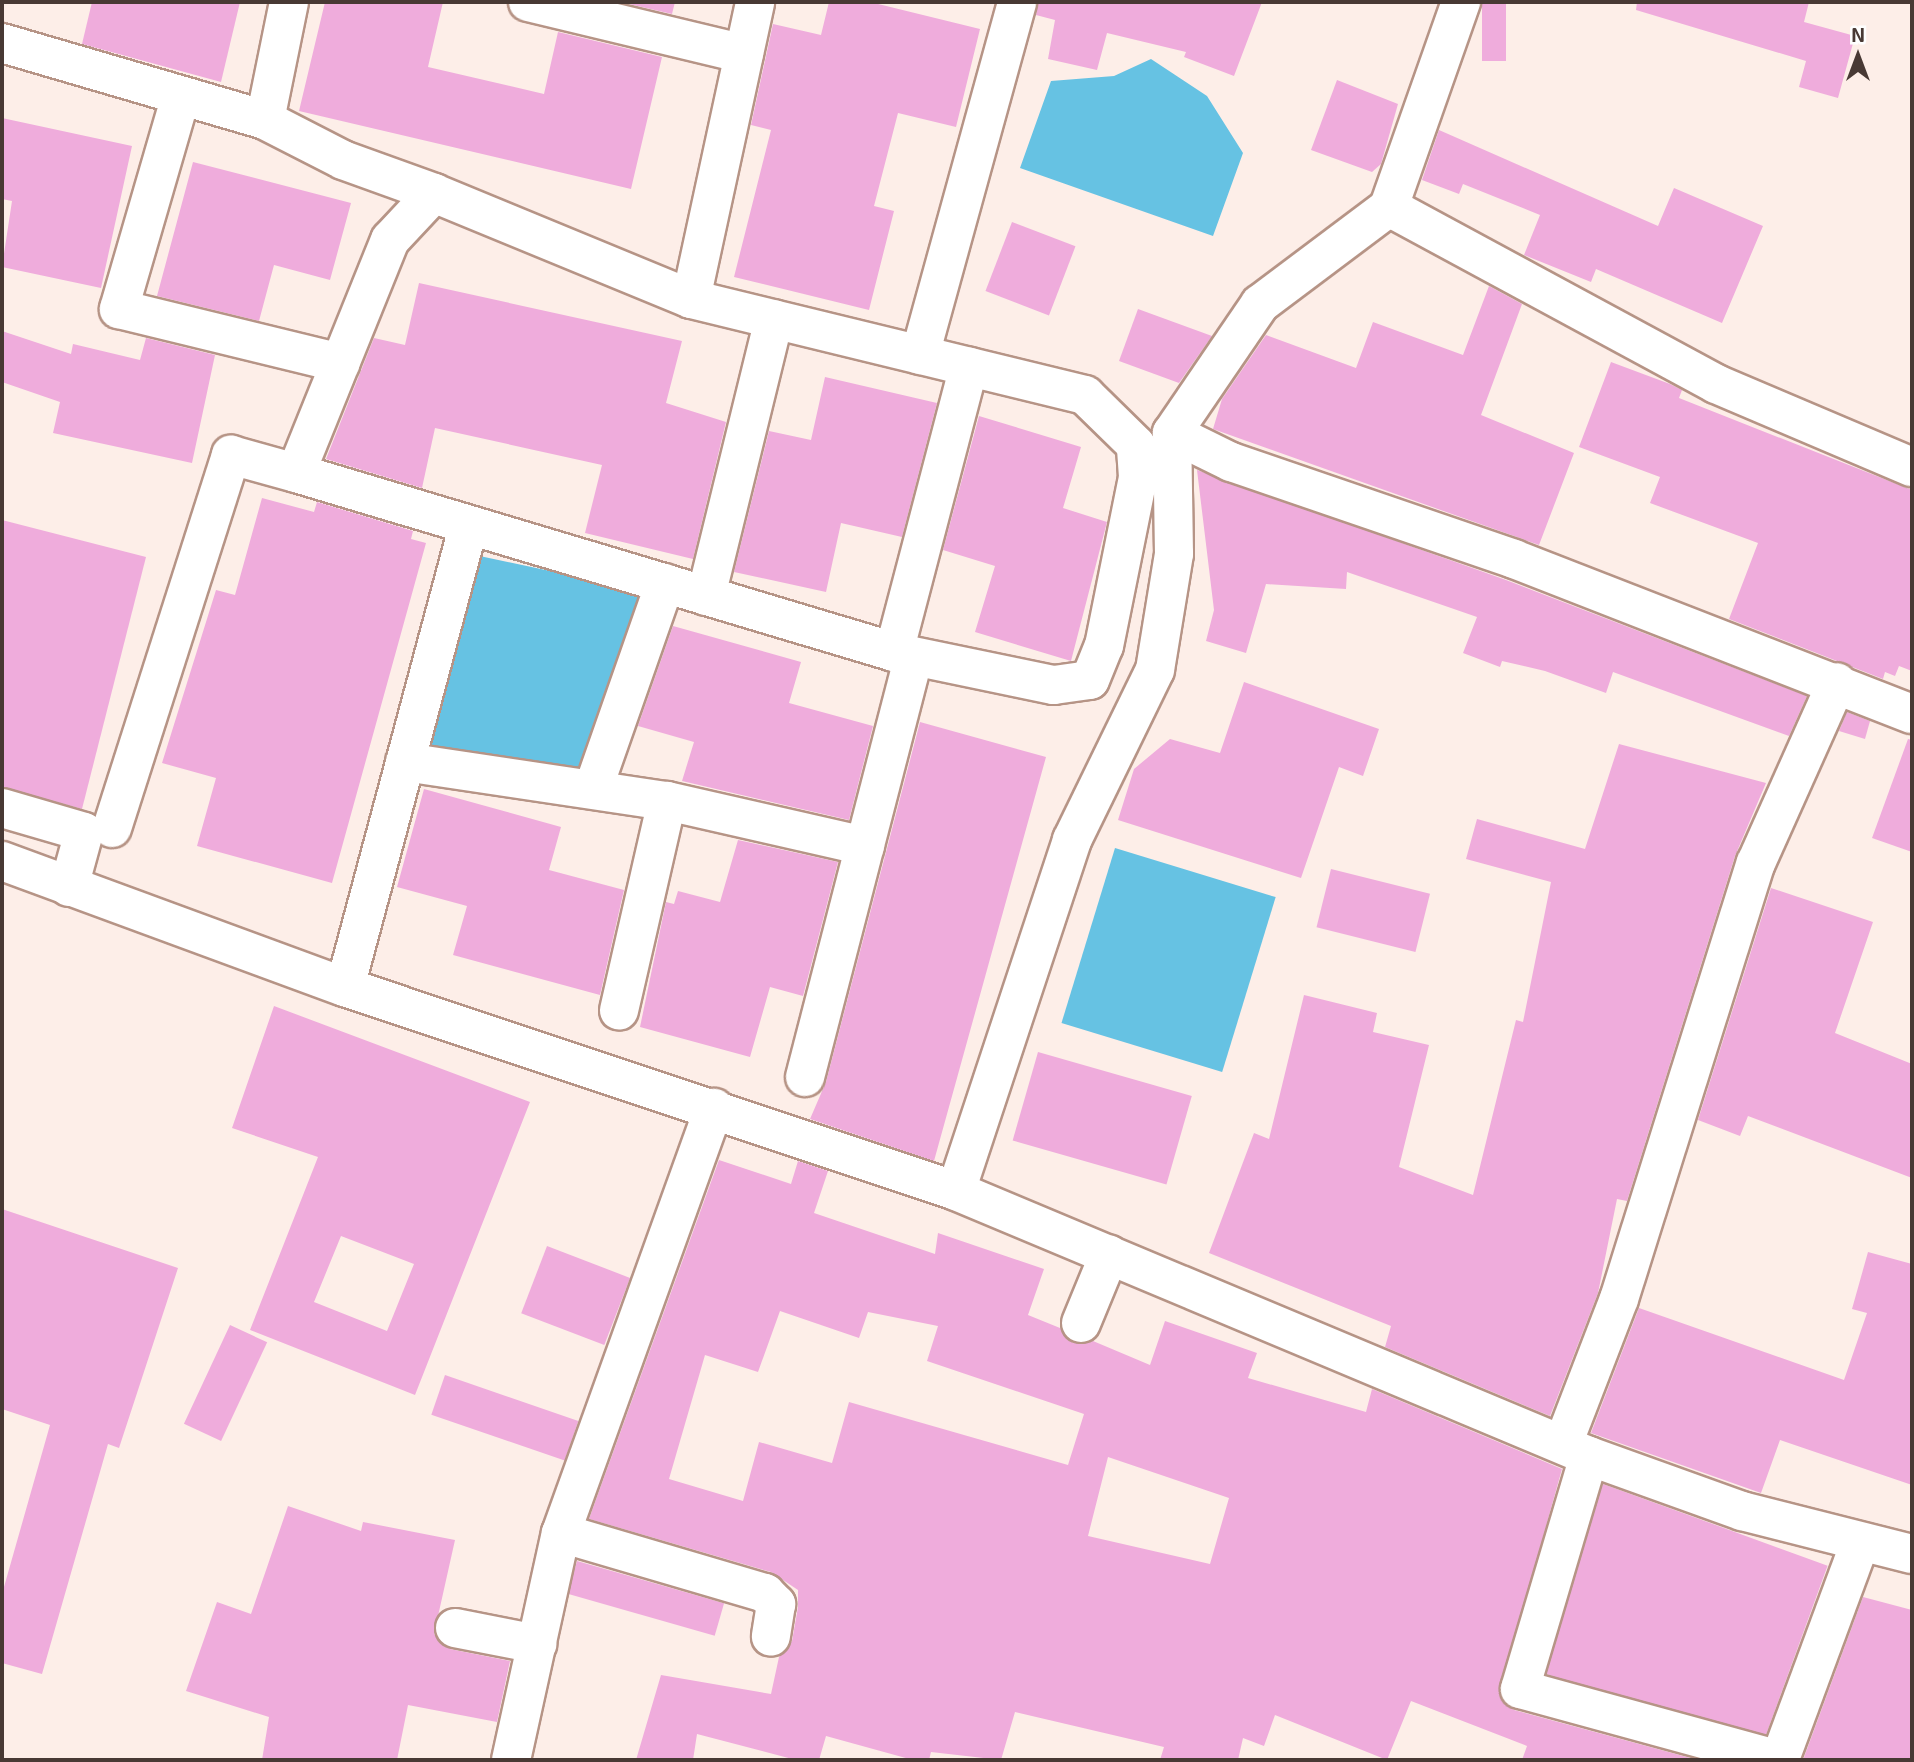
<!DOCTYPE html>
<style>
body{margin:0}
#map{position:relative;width:1914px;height:1762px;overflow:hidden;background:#fdeee8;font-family:"Exo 2",sans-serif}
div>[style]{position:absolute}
.water>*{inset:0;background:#66c2e3;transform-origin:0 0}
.building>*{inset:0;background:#efacdc;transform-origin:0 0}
.roads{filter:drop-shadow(2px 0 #b69486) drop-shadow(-2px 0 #b69486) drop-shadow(0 2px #b69486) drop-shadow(0 -2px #b69486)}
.minor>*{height:38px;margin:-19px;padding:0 19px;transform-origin:19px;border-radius:19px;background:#fff}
span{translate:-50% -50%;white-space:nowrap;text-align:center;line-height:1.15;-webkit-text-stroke:6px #fefefe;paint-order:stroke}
.frame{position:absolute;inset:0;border:4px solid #483934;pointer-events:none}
.north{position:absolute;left:1823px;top:21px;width:70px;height:70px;-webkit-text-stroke:5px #fefefe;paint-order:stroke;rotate:0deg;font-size:19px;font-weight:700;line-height:28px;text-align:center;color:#483934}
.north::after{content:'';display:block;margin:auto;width:24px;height:32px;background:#483934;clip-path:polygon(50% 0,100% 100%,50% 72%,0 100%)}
</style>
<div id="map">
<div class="water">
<div style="clip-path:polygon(1151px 59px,1207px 96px,1243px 153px,1213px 236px,1020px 168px,1051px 81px,1114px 76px)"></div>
<div style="clip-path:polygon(475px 555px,649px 592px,583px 776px,420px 754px)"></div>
<div style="left:1115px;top:848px;width:168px;height:183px;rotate:17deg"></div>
</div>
<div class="building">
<div style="clip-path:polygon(92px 2px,240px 2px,221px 82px,82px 44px)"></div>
<div style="clip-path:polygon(325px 2px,443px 2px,428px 67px,544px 94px,558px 32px,662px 57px,631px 189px,299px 111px)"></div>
<div style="clip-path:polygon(620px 2px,675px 2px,672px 14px)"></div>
<div style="clip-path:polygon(829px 2px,870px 2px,980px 29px,956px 127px,898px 113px,874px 206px,894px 211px,869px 310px,734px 277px,771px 130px,751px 125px,773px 24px,821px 35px)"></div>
<div style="clip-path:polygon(1038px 2px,1262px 2px,1234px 76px,1184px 57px,1186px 52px,1107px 33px,1097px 70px,1048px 59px,1055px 20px,1036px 15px)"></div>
<div style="left:1482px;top:2px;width:24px;height:59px"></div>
<div style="clip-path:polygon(1637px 2px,1809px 2px,1804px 22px,1855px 36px,1838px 98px,1799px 87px,1806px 61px,1636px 10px)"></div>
<div style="clip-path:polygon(1337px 80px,1398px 104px,1381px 164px,1372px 172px,1311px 150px)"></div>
<div style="clip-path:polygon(2px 118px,132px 146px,101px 288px,2px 267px,12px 201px,2px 199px)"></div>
<div style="clip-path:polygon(1439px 130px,1658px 226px,1674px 188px,1763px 226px,1722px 323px,1596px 269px,1591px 282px,1524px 255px,1540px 215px,1463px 184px,1459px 194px,1422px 180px)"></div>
<div style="clip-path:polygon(193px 162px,351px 203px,330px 280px,274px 265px,259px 321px,157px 296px)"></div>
<div style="left:1012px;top:222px;width:68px;height:74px;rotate:21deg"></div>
<div style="clip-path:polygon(419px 283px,682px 341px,666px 403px,726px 422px,693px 559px,585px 533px,602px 465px,435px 428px,422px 488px,326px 459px,374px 338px,405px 345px)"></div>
<div style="clip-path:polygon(1489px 286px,1522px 304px,1481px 415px,1574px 453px,1539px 545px,1213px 429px,1222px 399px,1266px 335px,1356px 368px,1373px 322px,1463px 355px)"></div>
<div style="clip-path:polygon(1138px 309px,1212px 336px,1179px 383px,1119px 361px)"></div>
<div style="clip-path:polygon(2px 331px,71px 354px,73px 344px,140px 360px,146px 338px,215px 355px,192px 463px,53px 433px,60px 402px,2px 382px)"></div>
<div style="clip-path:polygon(1611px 362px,1670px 384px,1682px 390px,1679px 398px,1912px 490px,1912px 671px,1899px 666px,1895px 676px,1885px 672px,1883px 679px,1729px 619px,1758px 543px,1650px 503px,1660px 477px,1579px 447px)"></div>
<div style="clip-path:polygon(825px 377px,937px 403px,902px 537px,841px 523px,826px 592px,734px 572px,769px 431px,811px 440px)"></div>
<div style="clip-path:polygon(979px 416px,1081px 447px,1063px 508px,1107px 522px,1071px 661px,975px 632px,995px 566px,943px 550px)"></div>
<div style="clip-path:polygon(1197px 470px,1506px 580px,1807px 696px,1789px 736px,1613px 672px,1606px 693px,1545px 671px,1502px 661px,1500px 667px,1463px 653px,1477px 617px,1347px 572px,1346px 589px,1266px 584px,1246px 653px,1206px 641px,1214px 610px)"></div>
<div style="clip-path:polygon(262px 498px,314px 512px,317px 502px,413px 531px,411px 539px,426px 543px,332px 883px,197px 846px,216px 778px,162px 763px,216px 590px,235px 595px)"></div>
<div style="clip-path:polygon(2px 520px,146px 557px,82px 809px,2px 787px)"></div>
<div style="clip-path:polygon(673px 626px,801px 662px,789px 703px,873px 726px,849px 820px,682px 781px,694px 742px,638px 726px)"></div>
<div style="clip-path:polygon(1244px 682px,1379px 729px,1363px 776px,1339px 767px,1301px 878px,1118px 820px,1134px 769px,1170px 739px,1220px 753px)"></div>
<div style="clip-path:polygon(1847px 712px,1870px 721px,1865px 739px,1839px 731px)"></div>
<div style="clip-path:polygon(920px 722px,1046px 757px,934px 1161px,810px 1119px,826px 1082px)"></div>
<div style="clip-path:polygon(1908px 739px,1912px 740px,1912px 852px,1872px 838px)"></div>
<div style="clip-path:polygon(1619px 744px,1766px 783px,1735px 856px,1627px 1201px,1617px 1199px,1598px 1293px,1550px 1416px,1385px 1347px,1391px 1326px,1209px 1253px,1254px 1133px,1269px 1139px,1304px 995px,1377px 1013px,1373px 1032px,1429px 1045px,1399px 1167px,1473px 1195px,1516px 1020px,1523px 1022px,1551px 882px,1466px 859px,1477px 819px,1585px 849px)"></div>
<div style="clip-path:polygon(424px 789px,561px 827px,549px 870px,624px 890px,600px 995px,453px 955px,467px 906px,397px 887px)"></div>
<div style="clip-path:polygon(738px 840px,838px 862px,803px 996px,770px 987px,750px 1057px,640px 1027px,666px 902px,674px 904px,678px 891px,720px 902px)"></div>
<div style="left:1331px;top:869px;width:102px;height:60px;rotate:14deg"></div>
<div style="clip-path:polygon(1771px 888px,1873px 922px,1835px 1033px,1912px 1064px,1912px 1178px,1748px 1116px,1740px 1136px,1698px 1120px)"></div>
<div style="clip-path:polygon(evenodd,274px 1006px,530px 1102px,415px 1395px,250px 1330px,318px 1157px,232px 1128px,274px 1006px,341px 1236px,414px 1264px,387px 1331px,314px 1302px,341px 1236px)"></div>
<div style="left:1038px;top:1052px;width:160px;height:92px;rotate:16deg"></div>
<div style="clip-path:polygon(evenodd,719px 1160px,791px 1184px,798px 1161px,828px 1171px,814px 1213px,935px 1254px,938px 1233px,1044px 1269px,1028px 1315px,1060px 1328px,1073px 1343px,1093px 1341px,1150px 1365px,1165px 1321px,1257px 1353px,1248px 1378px,1366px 1412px,1372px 1389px,1562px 1469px,1499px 1695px,1514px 1710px,1698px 1760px,1522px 1760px,1527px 1746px,1411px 1701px,1387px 1760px,1275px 1715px,1264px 1746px,1243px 1738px,1238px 1760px,1160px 1760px,1164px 1747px,1015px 1712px,1001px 1760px,931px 1752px,929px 1760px,913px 1760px,826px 1736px,819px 1760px,796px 1760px,697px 1734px,693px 1760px,636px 1760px,661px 1675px,771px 1694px,779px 1657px,792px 1641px,798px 1607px,798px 1590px,771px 1572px,589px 1519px,719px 1160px,780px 1311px,859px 1338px,868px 1312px,938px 1326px,927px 1361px,1084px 1414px,1068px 1465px,849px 1402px,832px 1463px,759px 1442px,743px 1501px,669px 1479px,705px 1355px,758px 1372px,780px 1311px,719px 1160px,1108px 1457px,1229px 1498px,1210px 1564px,1088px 1536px,1108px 1457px)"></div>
<div style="clip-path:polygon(2px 1209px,178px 1268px,119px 1448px,108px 1444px,42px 1674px,2px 1663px,2px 1594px,50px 1425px,2px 1409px)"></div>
<div style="left:547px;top:1246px;width:89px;height:72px;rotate:21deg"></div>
<div style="clip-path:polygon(1868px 1252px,1912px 1264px,1912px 1485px,1780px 1440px,1761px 1493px,1591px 1433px,1639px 1308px,1844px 1380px,1867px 1313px,1852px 1309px)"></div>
<div style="left:230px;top:1325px;width:41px;height:109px;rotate:25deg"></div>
<div style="left:445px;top:1375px;width:141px;height:42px;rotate:19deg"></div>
<div style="left:1603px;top:1484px;width:239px;height:198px;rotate:20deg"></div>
<div style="clip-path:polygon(288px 1506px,361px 1531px,363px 1522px,455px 1540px,434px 1634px,450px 1649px,510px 1661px,497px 1722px,408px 1705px,397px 1760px,262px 1760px,269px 1717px,186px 1691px,217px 1602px,251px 1614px)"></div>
<div style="left:577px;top:1561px;width:153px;height:34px;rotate:16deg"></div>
<div style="clip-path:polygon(1863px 1597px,1912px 1610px,1912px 1760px,1803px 1760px)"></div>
</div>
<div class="roads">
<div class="minor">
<div style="left:289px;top:2px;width:120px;rotate:101.5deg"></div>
<div style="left:265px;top:120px;width:88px;rotate:27.1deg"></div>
<div style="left:343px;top:160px;width:97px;rotate:19.9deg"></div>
<div style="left:528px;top:2px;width:222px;rotate:13.5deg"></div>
<div style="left:1461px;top:2px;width:217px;rotate:109.4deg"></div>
<div style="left:1389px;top:207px;width:372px;rotate:28.4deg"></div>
<div style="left:1716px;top:384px;width:213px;rotate:23deg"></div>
<div style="left:2px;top:43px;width:274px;rotate:16.3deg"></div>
<div style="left:180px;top:99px;width:219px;rotate:106.2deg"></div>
<div style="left:119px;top:309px;width:228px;rotate:13.7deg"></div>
<div style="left:691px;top:299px;width:278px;rotate:-157.6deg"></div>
<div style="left:434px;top:193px;width:64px;rotate:133.1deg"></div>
<div style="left:390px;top:240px;width:251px;rotate:112deg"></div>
<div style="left:296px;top:473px;width:624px;rotate:16.66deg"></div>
<div style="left:894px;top:652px;width:163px;rotate:11.7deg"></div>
<div style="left:1054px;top:685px;width:36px;rotate:-8deg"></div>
<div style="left:1090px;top:680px;width:37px;rotate:-68deg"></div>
<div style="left:1104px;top:646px;width:172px;rotate:-78.6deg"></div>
<div style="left:1138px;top:477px;width:32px;rotate:-94deg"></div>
<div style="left:1136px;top:445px;width:71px;rotate:-135.6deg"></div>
<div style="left:1085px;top:395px;width:406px;rotate:-166.3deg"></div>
<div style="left:691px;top:299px;width:304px;rotate:-77.8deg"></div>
<div style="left:920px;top:355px;width:366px;rotate:-74.6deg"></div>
<div style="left:1172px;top:433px;width:66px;rotate:26.2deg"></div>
<div style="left:1231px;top:462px;width:299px;rotate:18.9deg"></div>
<div style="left:1514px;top:559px;width:427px;rotate:21.3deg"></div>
<div style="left:706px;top:596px;width:285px;rotate:-76.2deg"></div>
<div style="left:894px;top:652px;width:295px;rotate:-75.3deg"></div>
<div style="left:405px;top:762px;width:265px;rotate:8.5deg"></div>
<div style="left:667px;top:801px;width:215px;rotate:102.9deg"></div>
<div style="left:594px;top:786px;width:215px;rotate:-70.7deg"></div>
<div style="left:667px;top:801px;width:203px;rotate:12.8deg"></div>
<div style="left:2px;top:808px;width:85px;rotate:16.3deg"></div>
<div style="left:84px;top:832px;width:57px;rotate:105.3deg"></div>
<div style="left:112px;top:828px;width:392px;rotate:-72.3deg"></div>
<div style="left:231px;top:455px;width:67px;rotate:15.5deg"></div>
<div style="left:2px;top:861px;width:365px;rotate:20.2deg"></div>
<div style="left:345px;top:987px;width:644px;rotate:18.46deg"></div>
<div style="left:956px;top:1191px;width:686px;rotate:22.72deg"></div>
<div style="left:1589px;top:1456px;width:163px;rotate:19.8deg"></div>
<div style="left:1742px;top:1511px;width:175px;rotate:14.2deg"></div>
<div style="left:345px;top:987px;width:478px;rotate:-75deg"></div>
<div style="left:805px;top:1077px;width:434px;rotate:-75.5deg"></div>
<div style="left:956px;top:1191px;width:370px;rotate:-71.7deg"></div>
<div style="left:1072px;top:840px;width:189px;rotate:-64deg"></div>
<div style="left:1155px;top:670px;width:118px;rotate:-80.7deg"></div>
<div style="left:1174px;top:554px;width:121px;rotate:-90.9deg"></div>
<div style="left:1172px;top:433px;width:156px;rotate:-55.7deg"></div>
<div style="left:1260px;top:304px;width:161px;rotate:-36.9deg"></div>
<div style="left:1081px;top:1323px;width:74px;rotate:-67.6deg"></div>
<div style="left:1563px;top:1444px;width:155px;rotate:-68.9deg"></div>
<div style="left:1619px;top:1299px;width:457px;rotate:-72.6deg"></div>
<div style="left:1756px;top:863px;width:198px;rotate:-65.9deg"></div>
<div style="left:1589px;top:1456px;width:243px;rotate:106.5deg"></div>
<div style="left:1520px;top:1689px;width:270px;rotate:15.3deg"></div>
<div style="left:561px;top:1533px;width:213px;rotate:16.4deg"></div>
<div style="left:765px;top:1593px;width:16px;rotate:45deg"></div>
<div style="left:776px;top:1604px;width:33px;rotate:99deg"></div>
<div style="left:455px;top:1628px;width:84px;rotate:11deg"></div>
<div style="left:1780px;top:1759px;width:228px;rotate:-69.7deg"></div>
<div style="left:511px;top:1760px;width:232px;rotate:-77.6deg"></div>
<div style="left:561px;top:1533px;width:452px;rotate:-70.2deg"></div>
</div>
</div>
<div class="frame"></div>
<div class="north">N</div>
</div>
